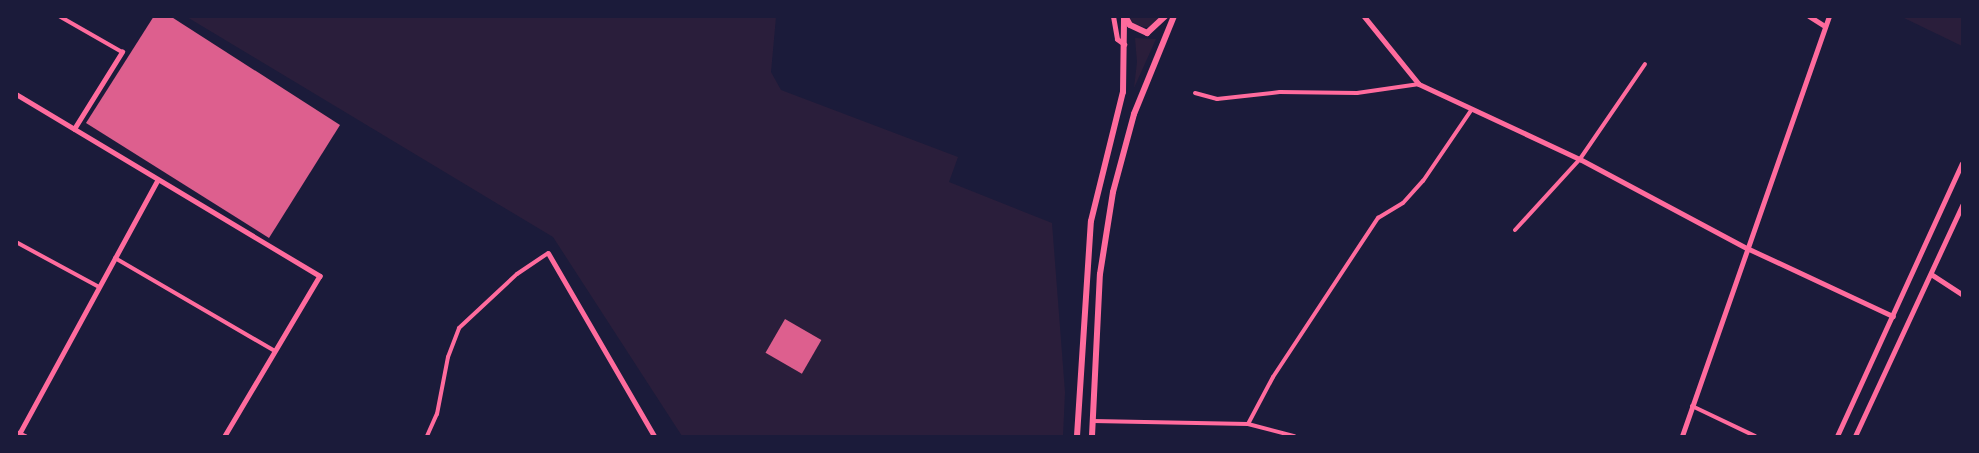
<!DOCTYPE html>
<style>
body{margin:0}
#map{position:relative;width:1979px;height:453px;overflow:hidden;background:#1b1b3a;font-family:Karla,sans-serif}
div>[style]{position:absolute}
.green>*{inset:0;background:#2a1e3b}
.building>*{inset:0;background:#dd5f8e;transform-origin:0 0}
.minor>*{height:4px;margin:-2px;padding:0 2px;transform-origin:2px;border-radius:2px;background:#ff6b9d}
.tertiary>*{height:4.5px;margin:-2.25px;padding:0 2.25px;transform-origin:2.25px;border-radius:2.25px;background:#ff6b9d}
.secondary>*{height:5px;margin:-2.5px;padding:0 2.5px;transform-origin:2.5px;border-radius:2.5px;background:#ff6b9d}
.primary>*{height:6px;margin:-3px;padding:0 3px;transform-origin:3px;border-radius:3px;background:#ff6b9d}
span{translate:-50% -50%;white-space:nowrap;text-align:center;line-height:1.15;-webkit-text-stroke:4.5px #1b1b3a;paint-order:stroke}
.frame{position:absolute;inset:0;border:18px solid #1b1b3a;pointer-events:none}
</style>
<div id="map">
<div class="green">
<div style="clip-path:polygon(187px 17px,776px 17px,771px 72px,781px 90px,958px 157px,949px 182px,1052px 223px,1065px 392px,1063px 436px,682px 436px,553px 237px)"></div>
<div style="clip-path:polygon(1129px 17px,1161px 17px,1149px 28px,1133px 24px)"></div>
<div style="clip-path:polygon(1902px 17px,1962px 17px,1962px 46px)"></div>
<div style="clip-path:polygon(1135px 38px,1156px 39px,1134px 88px,1137px 62px)"></div>
</div>
<div class="building">
<div style="clip-path:polygon(154px 16px,170px 16px,340px 125px,269px 238px,86px 123px)"></div>
<div style="left:785px;top:319px;width:42px;height:39px;rotate:30deg"></div>
</div>
<div class="minor">
<div style="left:59px;top:16px;width:73px;rotate:29.7deg"></div>
<div style="left:1195px;top:93px;width:23px;rotate:15deg"></div>
<div style="left:1217px;top:99px;width:63px;rotate:-6.3deg"></div>
<div style="left:1280px;top:92px;width:77px;rotate:0.7deg"></div>
<div style="left:1357px;top:93px;width:63px;rotate:-8.3deg"></div>
<div style="left:1515px;top:230px;width:96px;rotate:-47.5deg"></div>
<div style="left:1580px;top:159px;width:115px;rotate:-55.6deg"></div>
<div style="left:16px;top:242px;width:94px;rotate:28.5deg"></div>
<div style="left:115px;top:258px;width:185px;rotate:30.2deg"></div>
<div style="left:1692px;top:406px;width:70px;rotate:25.5deg"></div>
<div style="left:1093px;top:421px;width:155px;rotate:1.1deg"></div>
<div style="left:1248px;top:424px;width:48px;rotate:14.6deg"></div>
<div style="left:1248px;top:424px;width:53px;rotate:-62deg"></div>
<div style="left:1273px;top:377px;width:191px;rotate:-56.6deg"></div>
<div style="left:1378px;top:218px;width:29px;rotate:-31deg"></div>
<div style="left:1403px;top:203px;width:30px;rotate:-48deg"></div>
<div style="left:1423px;top:181px;width:87px;rotate:-55.8deg"></div>
<div style="left:427px;top:436px;width:24px;rotate:-66deg"></div>
<div style="left:437px;top:414px;width:58px;rotate:-79.1deg"></div>
<div style="left:448px;top:357px;width:31px;rotate:-69deg"></div>
<div style="left:459px;top:328px;width:79px;rotate:-43deg"></div>
<div style="left:517px;top:274px;width:37px;rotate:-34deg"></div>
</div>
<div class="tertiary">
<div style="left:1364px;top:16px;width:87px;rotate:51deg"></div>
<div style="left:1419px;top:84px;width:178px;rotate:25deg"></div>
<div style="left:1580px;top:159px;width:189px;rotate:28.1deg"></div>
<div style="left:1747px;top:248px;width:161px;rotate:25deg"></div>
<div style="left:1809px;top:16px;width:19px;rotate:32deg"></div>
<div style="left:16px;top:94px;width:354px;rotate:30.9deg"></div>
<div style="left:320px;top:276px;width:186px;rotate:120.7deg"></div>
<div style="left:74px;top:129px;width:91px;rotate:-58.1deg"></div>
<div style="left:1931px;top:274px;width:37px;rotate:33deg"></div>
<div style="left:16px;top:432px;width:10px;rotate:24deg"></div>
<div style="left:18px;top:436px;width:290px;rotate:-61.4deg"></div>
<div style="left:1682px;top:436px;width:445px;rotate:-70.7deg"></div>
</div>
<div class="secondary">
<div style="left:1113px;top:16px;width:23px;rotate:80deg"></div>
<div style="left:1117px;top:39px;width:9px;rotate:36deg"></div>
<div style="left:548px;top:253px;width:211px;rotate:59.9deg"></div>
<div style="left:1837px;top:436px;width:300px;rotate:-65.4deg"></div>
<div style="left:1855px;top:436px;width:255px;rotate:-65.1deg"></div>
</div>
<div class="primary">
<div style="left:1125px;top:16px;width:10px;rotate:61deg"></div>
<div style="left:1130px;top:25px;width:19px;rotate:25deg"></div>
<div style="left:1147px;top:33px;width:25px;rotate:-43deg"></div>
<div style="left:1077px;top:436px;width:215px;rotate:-86.3deg"></div>
<div style="left:1091px;top:221px;width:133px;rotate:-76.1deg"></div>
<div style="left:1123px;top:92px;width:76px;rotate:-89.2deg"></div>
<div style="left:1092px;top:436px;width:162px;rotate:-87.2deg"></div>
<div style="left:1100px;top:274px;width:83px;rotate:-81deg"></div>
<div style="left:1113px;top:192px;width:81px;rotate:-74.9deg"></div>
<div style="left:1134px;top:114px;width:106px;rotate:-67.8deg"></div>
</div>
<div class="frame"></div>
</div>
